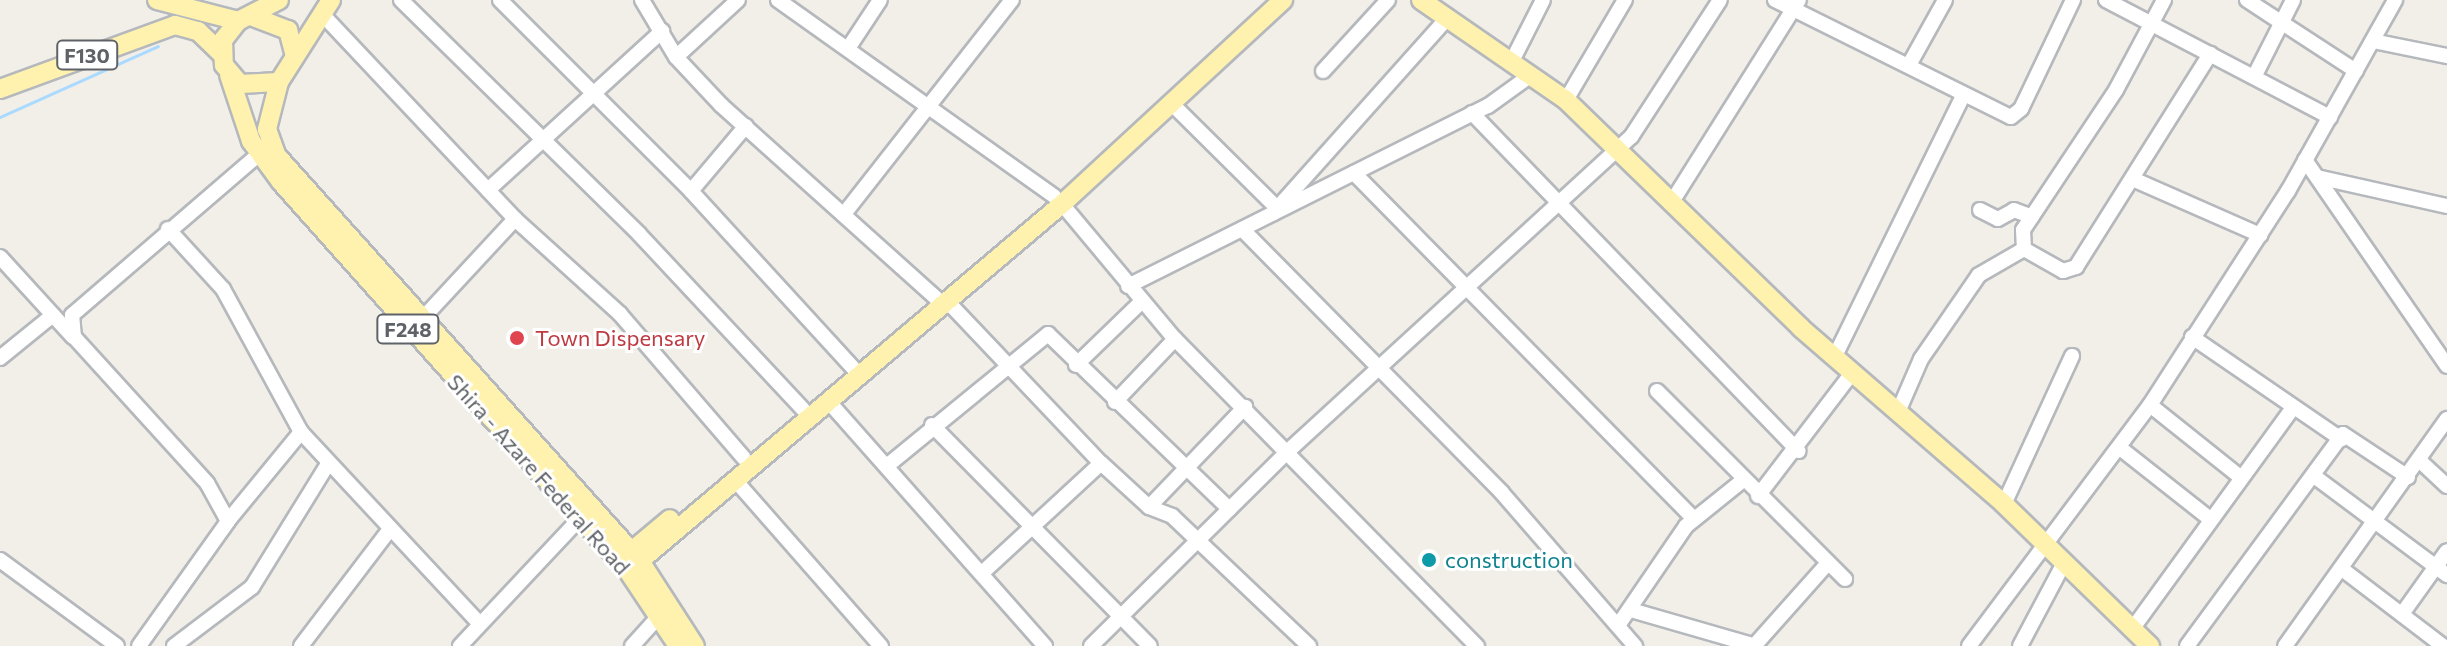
<!DOCTYPE html>
<style>
body{margin:0}
#map{position:relative;width:2447px;height:646px;overflow:hidden;background:#f1efe8;font-family:Commissioner,sans-serif}
div>[style]{position:absolute}
.stream>*{height:3px;margin:-1.5px;padding:0 1.5px;transform-origin:1.5px;border-radius:1.5px;background:#aadaff}
.roads{filter:drop-shadow(2px 0 #b5b8bc) drop-shadow(-2px 0 #b5b8bc) drop-shadow(0 2px #b5b8bc) drop-shadow(0 -2px #b5b8bc)}
.minor>*{height:14px;margin:-7px;padding:0 7px;transform-origin:7px;border-radius:7px;background:#fff}
.major>*{height:18px;margin:-9px;padding:0 9px;transform-origin:9px;border-radius:9px;background:#fff2af}
.dots>*{width:22px;height:22px;translate:-50% -50%;box-sizing:border-box;border:4px solid #fff;border-radius:50%}
span{translate:-50% -50%;white-space:nowrap;text-align:center;line-height:1.15;-webkit-text-stroke:6px #fff;paint-order:stroke}
.shield-label span{padding:2px 6px;background:#fff;border:2px solid;border-radius:6px;-webkit-text-stroke-width:0}
.shield-label{font-size:20px;color:#5f6368;font-weight:700}
.health-label{font-size:22px;color:#be3a42}
.left{translate:0 -50%;text-align:left}
.street-label{font-size:22px;color:#5f6368}
.culture-label{font-size:22px;color:#0d838f}
</style>
<div id="map">
<div class="stream">
<div style="left:0;top:117px;width:173px;rotate:-24.2deg"></div>
</div>
<div class="roads">
<div class="minor">
<div style="left:401px;top:0;width:334px;rotate:44.5deg"></div>
<div style="left:639px;top:234px;width:240px;rotate:46.9deg"></div>
<div style="left:500px;top:0;width:270px;rotate:45deg"></div>
<div style="left:691px;top:191px;width:240px;rotate:47.5deg"></div>
<div style="left:642px;top:0;width:66px;rotate:59.2deg"></div>
<div style="left:676px;top:57px;width:66px;rotate:46.8deg"></div>
<div style="left:721px;top:105px;width:290px;rotate:41.9deg"></div>
<div style="left:778px;top:0;width:339px;rotate:35.4deg"></div>
<div style="left:1775px;top:0;width:263px;rotate:26.4deg"></div>
<div style="left:2011px;top:117px;width:13px;rotate:-39deg"></div>
<div style="left:2021px;top:109px;width:121px;rotate:-64.5deg"></div>
<div style="left:2106px;top:0;width:253px;rotate:27.6deg"></div>
<div style="left:2164px;top:0;width:102px;rotate:118.1deg"></div>
<div style="left:2116px;top:90px;width:168px;rotate:123.6deg"></div>
<div style="left:2023px;top:230px;width:19px;rotate:87deg"></div>
<div style="left:2024px;top:249px;width:45px;rotate:29.4deg"></div>
<div style="left:2063px;top:271px;width:14px;rotate:-17deg"></div>
<div style="left:2076px;top:267px;width:252px;rotate:-57.8deg"></div>
<div style="left:2247px;top:0;width:130px;rotate:33.1deg"></div>
<div style="left:322px;top:14px;width:282px;rotate:46.7deg"></div>
<div style="left:515px;top:219px;width:135px;rotate:132.9deg"></div>
<div style="left:2373px;top:41px;width:76px;rotate:11.5deg"></div>
<div style="left:849px;top:47px;width:56px;rotate:-56.6deg"></div>
<div style="left:676px;top:57px;width:84px;rotate:-42.6deg"></div>
<div style="left:1512px;top:61px;width:68px;rotate:-63.1deg"></div>
<div style="left:1909px;top:65px;width:74px;rotate:-61deg"></div>
<div style="left:1323px;top:71px;width:96px;rotate:-47.5deg"></div>
<div style="left:2254px;top:77px;width:86px;rotate:-63.1deg"></div>
<div style="left:1566px;top:100px;width:116px;rotate:-59.5deg"></div>
<div style="left:1171px;top:103px;width:145px;rotate:44.7deg"></div>
<div style="left:1472px;top:113px;width:470px;rotate:46deg"></div>
<div style="left:2305px;top:160px;width:250px;rotate:55.4deg"></div>
<div style="left:1354px;top:173px;width:485px;rotate:45.5deg"></div>
<div style="left:2317px;top:177px;width:133px;rotate:12.6deg"></div>
<div style="left:2135px;top:180px;width:137px;rotate:23.7deg"></div>
<div style="left:488px;top:190px;width:236px;rotate:-42.4deg"></div>
<div style="left:691px;top:191px;width:85px;rotate:-49.8deg"></div>
<div style="left:1673px;top:200px;width:236px;rotate:-57.8deg"></div>
<div style="left:1062px;top:204px;width:176px;rotate:50.1deg"></div>
<div style="left:1175px;top:339px;width:431px;rotate:45.5deg"></div>
<div style="left:1980px;top:210px;width:20px;rotate:27deg"></div>
<div style="left:1998px;top:219px;width:18px;rotate:-29deg"></div>
<div style="left:2014px;top:210px;width:19px;rotate:21deg"></div>
<div style="left:1273px;top:213px;width:263px;rotate:-48.2deg"></div>
<div style="left:844px;top:214px;width:272px;rotate:-51.9deg"></div>
<div style="left:515px;top:219px;width:142px;rotate:42.1deg"></div>
<div style="left:620px;top:314px;width:190px;rotate:49.3deg"></div>
<div style="left:168px;top:229px;width:81px;rotate:47.5deg"></div>
<div style="left:223px;top:289px;width:163px;rotate:61.4deg"></div>
<div style="left:301px;top:432px;width:115px;rotate:129.4deg"></div>
<div style="left:1243px;top:230px;width:369px;rotate:45.4deg"></div>
<div style="left:1502px;top:493px;width:203px;rotate:49deg"></div>
<div style="left:0;top:257px;width:108px;rotate:47.6deg"></div>
<div style="left:1128px;top:286px;width:402px;rotate:-26.6deg"></div>
<div style="left:1488px;top:106px;width:53px;rotate:-35.8deg"></div>
<div style="left:947px;top:301px;width:224px;rotate:46.5deg"></div>
<div style="left:1101px;top:463px;width:65px;rotate:42.5deg"></div>
<div style="left:1149px;top:507px;width:25px;rotate:21deg"></div>
<div style="left:1172px;top:516px;width:189px;rotate:43.5deg"></div>
<div style="left:2192px;top:337px;width:181px;rotate:34.4deg"></div>
<div style="left:0;top:358px;width:68px;rotate:-39.1deg"></div>
<div style="left:1834px;top:358px;width:292px;rotate:-63.8deg"></div>
<div style="left:1076px;top:365px;width:91px;rotate:-44.1deg"></div>
<div style="left:1657px;top:391px;width:266px;rotate:45deg"></div>
<div style="left:829px;top:402px;width:326px;rotate:48.5deg"></div>
<div style="left:1115px;top:402px;width:87px;rotate:-46.4deg"></div>
<div style="left:2150px;top:405px;width:114px;rotate:38.6deg"></div>
<div style="left:1898px;top:412px;width:58px;rotate:-66.5deg"></div>
<div style="left:1921px;top:359px;width:102px;rotate:-55.4deg"></div>
<div style="left:1979px;top:275px;width:52px;rotate:-30deg"></div>
<div style="left:932px;top:425px;width:310px;rotate:45.4deg"></div>
<div style="left:301px;top:432px;width:260px;rotate:47deg"></div>
<div style="left:2120px;top:448px;width:113px;rotate:38.2deg"></div>
<div style="left:2419px;top:460px;width:38px;rotate:43deg"></div>
<div style="left:888px;top:465px;width:207px;rotate:-39.3deg"></div>
<div style="left:1048px;top:334px;width:252px;rotate:44deg"></div>
<div style="left:2314px;top:476px;width:166px;rotate:36.7deg"></div>
<div style="left:735px;top:480px;width:221px;rotate:48.7deg"></div>
<div style="left:1758px;top:496px;width:155px;rotate:-52.6deg"></div>
<div style="left:2004px;top:504px;width:163px;rotate:-65.3deg"></div>
<div style="left:1149px;top:507px;width:139px;rotate:-46.2deg"></div>
<div style="left:0;top:560px;width:145px;rotate:36.3deg"></div>
<div style="left:2342px;top:569px;width:127px;rotate:37.3deg"></div>
<div style="left:982px;top:573px;width:162px;rotate:-42.7deg"></div>
<div style="left:1631px;top:610px;width:130px;rotate:16.1deg"></div>
<div style="left:2402px;top:614px;width:77px;rotate:-54.5deg"></div>
<div style="left:1619px;top:624px;width:119px;rotate:-55.6deg"></div>
<div style="left:1686px;top:526px;width:72px;rotate:-38.8deg"></div>
<div style="left:2133px;top:628px;width:272px;rotate:-54deg"></div>
<div style="left:139px;top:646px;width:153px;rotate:-54.5deg"></div>
<div style="left:228px;top:521px;width:43px;rotate:-118.9deg"></div>
<div style="left:207px;top:483px;width:197px;rotate:-132.3deg"></div>
<div style="left:74px;top:337px;width:22px;rotate:-95deg"></div>
<div style="left:72px;top:315px;width:247px;rotate:-40.7deg"></div>
<div style="left:174px;top:646px;width:98px;rotate:-37.1deg"></div>
<div style="left:252px;top:587px;width:145px;rotate:-58.3deg"></div>
<div style="left:301px;top:646px;width:147px;rotate:-52.7deg"></div>
<div style="left:460px;top:646px;width:175px;rotate:-46.8deg"></div>
<div style="left:632px;top:646px;width:42px;rotate:-47.9deg"></div>
<div style="left:1091px;top:646px;width:276px;rotate:-44.7deg"></div>
<div style="left:1287px;top:452px;width:466px;rotate:-42.5deg"></div>
<div style="left:1631px;top:137px;width:163px;rotate:-57deg"></div>
<div style="left:1754px;top:646px;width:111px;rotate:-48.3deg"></div>
<div style="left:1969px;top:646px;width:301px;rotate:-53.1deg"></div>
<div style="left:2150px;top:405px;width:255px;rotate:-57.2deg"></div>
<div style="left:2288px;top:191px;width:219px;rotate:-60.7deg"></div>
<div style="left:2020px;top:646px;width:96px;rotate:-62.1deg"></div>
<div style="left:2187px;top:646px;width:263px;rotate:-53.7deg"></div>
<div style="left:2343px;top:434px;width:78px;rotate:33.5deg"></div>
<div style="left:2285px;top:646px;width:279px;rotate:-54.5deg"></div>
</div>
<div class="major">
<div style="left:157px;top:0;width:84px;rotate:14.5deg"></div>
<div style="left:279px;top:0;width:46px;rotate:152.9deg"></div>
<div style="left:238px;top:21px;width:24px;rotate:128deg"></div>
<div style="left:223px;top:40px;width:25px;rotate:88deg"></div>
<div style="left:224px;top:65px;width:25px;rotate:50deg"></div>
<div style="left:240px;top:84px;width:39px;rotate:-3deg"></div>
<div style="left:279px;top:82px;width:97px;rotate:-57.6deg"></div>
<div style="left:1421px;top:0;width:176px;rotate:34.6deg"></div>
<div style="left:1566px;top:100px;width:327px;rotate:44.1deg"></div>
<div style="left:1801px;top:328px;width:269px;rotate:40.9deg"></div>
<div style="left:2004px;top:504px;width:204px;rotate:44.2deg"></div>
<div style="left:251px;top:16px;width:40px;rotate:21deg"></div>
<div style="left:288px;top:30px;width:27px;rotate:75deg"></div>
<div style="left:229px;top:75px;width:70px;rotate:71.6deg"></div>
<div style="left:251px;top:141px;width:51px;rotate:53.8deg"></div>
<div style="left:281px;top:182px;width:521px;rotate:48.27deg"></div>
<div style="left:628px;top:571px;width:90px;rotate:56.3deg"></div>
<div style="left:279px;top:82px;width:49px;rotate:104.3deg"></div>
<div style="left:267px;top:129px;width:29px;rotate:70deg"></div>
<div style="left:277px;top:156px;width:544px;rotate:48.13deg"></div>
<div style="left:640px;top:561px;width:101px;rotate:57.1deg"></div>
<div style="left:0;top:89px;width:186px;rotate:-20.1deg"></div>
<div style="left:175px;top:25px;width:24px;rotate:15deg"></div>
<div style="left:198px;top:31px;width:32px;rotate:44deg"></div>
<div style="left:620px;top:561px;width:65px;rotate:-40deg"></div>
<div style="left:628px;top:571px;width:568px;rotate:-40.22deg"></div>
<div style="left:1062px;top:204px;width:301px;rotate:-42.7deg"></div>
</div>
</div>
<div class="dots">
<div style="left:517px;top:338px;background:#e0444e"></div>
<div style="left:1429px;top:560px;background:#0f9aa8"></div>
</div>
<div class="shield-label">
<span style="left:87px;top:55px">F130</span>
<span style="left:408px;top:329px">F248</span>
</div>
<div class="health-label">
<span class="left" style="left:535px;top:338px">Town Dispensary</span>
</div>
<div class="street-label">
<span style="left:539px;top:474px;rotate:48deg">Shira - Azare Federal Road</span>
</div>
<div class="culture-label">
<span class="left" style="left:1445px;top:560px">construction</span>
</div>
</div>
